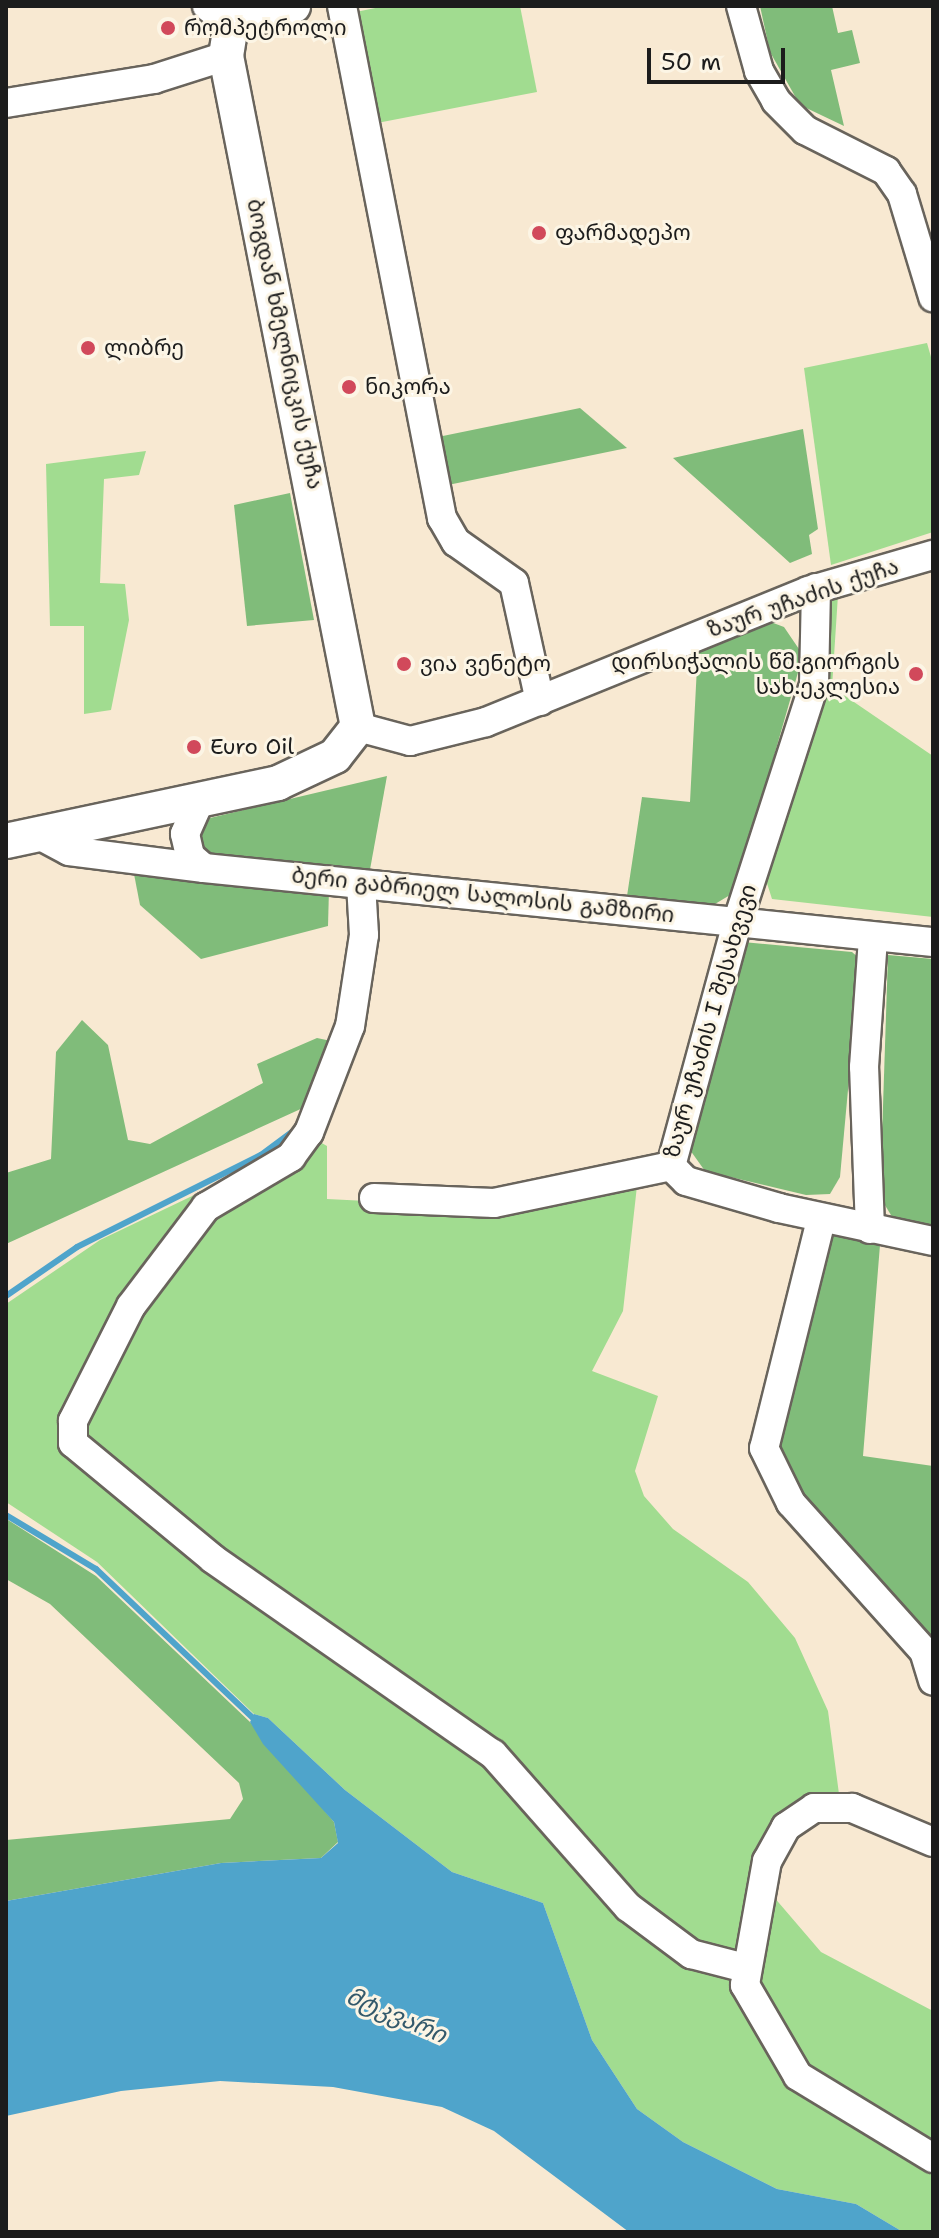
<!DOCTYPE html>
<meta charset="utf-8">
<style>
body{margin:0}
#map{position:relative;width:939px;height:2238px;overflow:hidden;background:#f8e9d2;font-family:"Shantell Sans","Noto Sans Georgian",sans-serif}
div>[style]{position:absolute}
.green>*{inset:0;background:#a1dc90}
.forest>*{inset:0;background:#80bc7a}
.water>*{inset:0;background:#4fa4cb}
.stream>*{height:6px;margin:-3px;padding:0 3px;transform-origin:3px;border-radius:3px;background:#4fa4cb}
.roads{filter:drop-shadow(2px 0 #69645c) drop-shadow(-2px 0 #69645c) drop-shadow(0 2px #69645c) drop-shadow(0 -2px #69645c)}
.minor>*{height:28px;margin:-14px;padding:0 14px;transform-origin:14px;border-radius:14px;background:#fff}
.major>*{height:34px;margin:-17px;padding:0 17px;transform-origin:17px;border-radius:17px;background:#fff}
.dots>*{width:22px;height:22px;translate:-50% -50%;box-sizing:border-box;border:4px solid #fcf5e5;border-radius:50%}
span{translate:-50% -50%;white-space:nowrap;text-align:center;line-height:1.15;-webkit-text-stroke:6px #fcf5e5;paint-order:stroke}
.poi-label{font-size:22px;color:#1c1c1c}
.left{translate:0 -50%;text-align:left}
.right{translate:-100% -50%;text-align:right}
.street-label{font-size:22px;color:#1c1c1c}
.water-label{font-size:24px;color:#33596b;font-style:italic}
.frame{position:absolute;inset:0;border:8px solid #1c1c1c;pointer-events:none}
.scale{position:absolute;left:647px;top:48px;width:138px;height:36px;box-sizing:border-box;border:4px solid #1c1c1c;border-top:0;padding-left:10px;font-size:24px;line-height:28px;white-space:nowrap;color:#1c1c1c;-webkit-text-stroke:6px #fcf5e5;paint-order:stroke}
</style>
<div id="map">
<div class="green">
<div style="clip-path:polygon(385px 6px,520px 6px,537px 92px,372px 124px,351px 13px)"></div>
<div style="clip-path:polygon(927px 343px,933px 364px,933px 532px,831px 565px,804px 368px)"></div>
<div style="clip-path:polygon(146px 451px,139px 475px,104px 479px,100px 583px,125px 584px,129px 620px,111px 710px,84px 714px,84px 626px,50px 626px,46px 464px)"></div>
<div style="clip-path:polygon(933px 560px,933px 570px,838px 595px,832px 687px,933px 756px,933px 917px,772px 899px,765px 877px,826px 674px,833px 589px)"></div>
<div style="clip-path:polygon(304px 1133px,327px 1146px,327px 1199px,506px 1208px,637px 1186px,623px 1311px,592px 1371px,658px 1396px,635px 1471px,644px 1496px,673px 1529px,748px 1582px,795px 1638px,828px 1711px,839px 1794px,815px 1795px,767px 1889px,821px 1952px,933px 2011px,933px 2232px,903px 2232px,856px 2204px,777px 2189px,683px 2142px,637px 2109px,592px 2040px,543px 1903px,452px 1872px,345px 1790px,268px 1718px,254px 1714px,97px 1562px,6px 1502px,6px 1304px,100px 1240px,259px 1164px)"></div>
</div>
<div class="forest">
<div style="clip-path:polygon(760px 6px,832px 6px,838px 33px,852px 30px,860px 63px,831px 70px,844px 126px,800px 105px,770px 52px)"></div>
<div style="clip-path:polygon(580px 408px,627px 448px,443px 486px,433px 438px)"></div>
<div style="clip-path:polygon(803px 429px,818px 529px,809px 535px,812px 554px,790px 563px,673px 458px)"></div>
<div style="clip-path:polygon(290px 493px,314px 620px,247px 626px,234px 505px)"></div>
<div style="clip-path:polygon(768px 621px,784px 627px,803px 655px,735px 892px,715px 904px,627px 896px,642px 797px,690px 802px,698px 647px)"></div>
<div style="clip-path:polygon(387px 776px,369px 875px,220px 859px,203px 850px,198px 837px,210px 818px)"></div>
<div style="clip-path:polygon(134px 874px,329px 889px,328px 926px,201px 959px,140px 905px)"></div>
<div style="clip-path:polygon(743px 942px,852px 952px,860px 959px,840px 1177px,830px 1194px,806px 1195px,705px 1171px,690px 1150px)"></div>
<div style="clip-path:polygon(888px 955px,933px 959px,933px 1232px,894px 1220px,880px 1197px)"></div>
<div style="clip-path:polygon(82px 1020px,108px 1045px,128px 1140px,150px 1144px,263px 1083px,257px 1064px,317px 1038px,336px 1042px,305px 1107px,6px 1244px,6px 1173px,51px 1159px,56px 1052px)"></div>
<div style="clip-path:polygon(833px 1232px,880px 1245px,863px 1456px,933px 1466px,933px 1649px,797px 1498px,774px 1441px)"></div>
<div style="clip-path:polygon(8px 1520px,96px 1576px,250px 1722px,334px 1822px,338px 1842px,321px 1858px,221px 1863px,6px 1901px,6px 1840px,230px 1819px,243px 1799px,239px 1783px,50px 1604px,6px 1579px)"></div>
</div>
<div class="water">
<div style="clip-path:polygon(254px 1714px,268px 1718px,345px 1790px,452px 1872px,543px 1903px,592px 2040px,637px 2109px,683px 2142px,777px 2189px,856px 2204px,903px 2232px,629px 2232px,494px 2131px,442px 2107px,333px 2087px,220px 2081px,121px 2091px,6px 2116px,6px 1901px,221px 1863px,321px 1858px,338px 1843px,334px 1822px,263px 1744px,250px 1722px)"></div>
</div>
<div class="stream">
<div style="left:6px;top:1296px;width:86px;rotate:-34.6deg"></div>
<div style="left:77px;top:1247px;width:206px;rotate:-26.6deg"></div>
<div style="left:261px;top:1155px;width:44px;rotate:-36.6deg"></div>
<div style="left:6px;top:1515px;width:105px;rotate:31deg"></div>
<div style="left:96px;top:1569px;width:219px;rotate:43.5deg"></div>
</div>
<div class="roads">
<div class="minor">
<div style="left:207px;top:6px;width:31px;rotate:38deg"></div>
<div style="left:342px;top:6px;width:522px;rotate:78.95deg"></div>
<div style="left:442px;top:518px;width:28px;rotate:60deg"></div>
<div style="left:456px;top:542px;width:71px;rotate:35.3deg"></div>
<div style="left:514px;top:583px;width:121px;rotate:77.6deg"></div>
<div style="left:741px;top:6px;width:67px;rotate:74.5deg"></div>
<div style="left:759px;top:71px;width:34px;rotate:60deg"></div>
<div style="left:776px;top:101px;width:41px;rotate:45deg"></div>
<div style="left:805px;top:130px;width:91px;rotate:26.8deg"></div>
<div style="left:886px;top:171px;width:28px;rotate:55deg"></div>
<div style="left:902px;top:194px;width:108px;rotate:73.2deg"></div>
<div style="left:6px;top:103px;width:150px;rotate:-9.2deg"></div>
<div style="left:154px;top:79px;width:76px;rotate:-17.7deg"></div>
<div style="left:358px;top:727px;width:54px;rotate:15.1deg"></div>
<div style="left:410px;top:741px;width:78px;rotate:-14deg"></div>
<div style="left:486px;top:722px;width:348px;rotate:-22.1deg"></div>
<div style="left:808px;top:591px;width:130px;rotate:-16.1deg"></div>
<div style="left:200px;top:800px;width:37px;rotate:114deg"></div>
<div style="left:185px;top:834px;width:23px;rotate:77deg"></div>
<div style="left:190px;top:856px;width:18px;rotate:41deg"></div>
<div style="left:37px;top:834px;width:36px;rotate:28deg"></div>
<div style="left:69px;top:851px;width:136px;rotate:7.2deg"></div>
<div style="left:204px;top:868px;width:733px;rotate:5.8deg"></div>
<div style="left:361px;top:884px;width:51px;rotate:86.6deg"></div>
<div style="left:364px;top:935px;width:92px;rotate:98.7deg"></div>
<div style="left:350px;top:1026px;width:114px;rotate:111.1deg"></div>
<div style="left:309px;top:1132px;width:31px;rotate:126deg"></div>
<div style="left:291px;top:1157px;width:99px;rotate:149.5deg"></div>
<div style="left:206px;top:1207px;width:124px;rotate:127.1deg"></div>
<div style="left:131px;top:1306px;width:129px;rotate:116.8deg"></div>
<div style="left:73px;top:1421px;width:22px;rotate:90deg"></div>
<div style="left:73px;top:1443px;width:182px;rotate:39.6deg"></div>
<div style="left:213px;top:1559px;width:341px;rotate:34.9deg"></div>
<div style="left:493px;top:1754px;width:204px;rotate:48.6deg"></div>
<div style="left:628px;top:1907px;width:79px;rotate:36.7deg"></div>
<div style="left:691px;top:1954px;width:56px;rotate:14.5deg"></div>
<div style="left:671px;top:1166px;width:255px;rotate:-74.8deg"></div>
<div style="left:738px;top:920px;width:248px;rotate:-72.1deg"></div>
<div style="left:814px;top:684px;width:96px;rotate:-88.8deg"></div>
<div style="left:671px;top:1166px;width:21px;rotate:45deg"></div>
<div style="left:686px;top:1181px;width:97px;rotate:16.2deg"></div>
<div style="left:779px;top:1208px;width:157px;rotate:12.1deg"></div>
<div style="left:374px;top:1198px;width:120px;rotate:2.4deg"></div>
<div style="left:494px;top:1203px;width:181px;rotate:-11.8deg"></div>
<div style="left:821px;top:1220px;width:235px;rotate:104deg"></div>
<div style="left:764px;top:1448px;width:61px;rotate:63.9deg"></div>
<div style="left:791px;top:1503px;width:199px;rotate:48.1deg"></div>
<div style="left:924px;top:1651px;width:31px;rotate:73deg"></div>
<div style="left:870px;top:1229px;width:162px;rotate:-92.1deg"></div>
<div style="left:864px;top:1067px;width:129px;rotate:-86deg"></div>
<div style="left:933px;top:1842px;width:88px;rotate:-157.2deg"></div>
<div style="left:852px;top:1808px;width:38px;rotate:180deg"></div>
<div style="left:814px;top:1808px;width:34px;rotate:146deg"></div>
<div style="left:786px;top:1827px;width:39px;rotate:119deg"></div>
<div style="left:767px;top:1861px;width:126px;rotate:100.1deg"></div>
<div style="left:745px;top:1985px;width:105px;rotate:59.8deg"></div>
<div style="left:798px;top:2076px;width:158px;rotate:31.3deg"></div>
</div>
<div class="major">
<div style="left:6px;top:841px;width:278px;rotate:-12deg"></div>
<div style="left:278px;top:783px;width:63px;rotate:-25.3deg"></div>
<div style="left:335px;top:756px;width:37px;rotate:-52deg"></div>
<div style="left:358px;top:727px;width:684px;rotate:-101.13deg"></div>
<div style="left:226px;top:56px;width:31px;rotate:-81deg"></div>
<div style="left:231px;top:25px;width:65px;rotate:-17deg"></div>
</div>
</div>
<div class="dots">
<div style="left:168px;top:28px;background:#d1495b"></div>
<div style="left:539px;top:233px;background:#d1495b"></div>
<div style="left:88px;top:348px;background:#d1495b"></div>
<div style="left:349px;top:387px;background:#d1495b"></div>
<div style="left:404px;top:664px;background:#d1495b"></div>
<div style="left:916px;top:674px;background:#d1495b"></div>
<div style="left:194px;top:747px;background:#d1495b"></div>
</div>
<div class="poi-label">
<span class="left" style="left:184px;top:28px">რომპეტროლი</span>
<span class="left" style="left:555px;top:233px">ფარმადეპო</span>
<span class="left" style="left:104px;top:348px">ლიბრე</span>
<span class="left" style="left:365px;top:387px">ნიკორა</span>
<span class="right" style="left:900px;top:674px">დირსიჭალის წმ.გიორგის<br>სახ.ეკლესია</span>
<span class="left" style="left:420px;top:664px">ვია ვენეტო</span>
<span class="left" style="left:210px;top:747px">Euro Oil</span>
</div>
<div class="street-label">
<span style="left:285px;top:344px;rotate:78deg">ბოგდან ხმელნიცკის ქუჩა</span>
<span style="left:803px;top:598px;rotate:-19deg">ზაურ უჩაძის ქუჩა</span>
<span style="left:483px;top:895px;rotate:6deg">ბერი გაბრიელ სალოსის გამზირი</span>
<span style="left:710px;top:1021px;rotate:-74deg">ზაურ უჩაძის I შესახვევი</span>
</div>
<div class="water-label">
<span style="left:396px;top:2016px;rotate:23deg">მტკვარი</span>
</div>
<div class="frame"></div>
<div class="scale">50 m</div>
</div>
